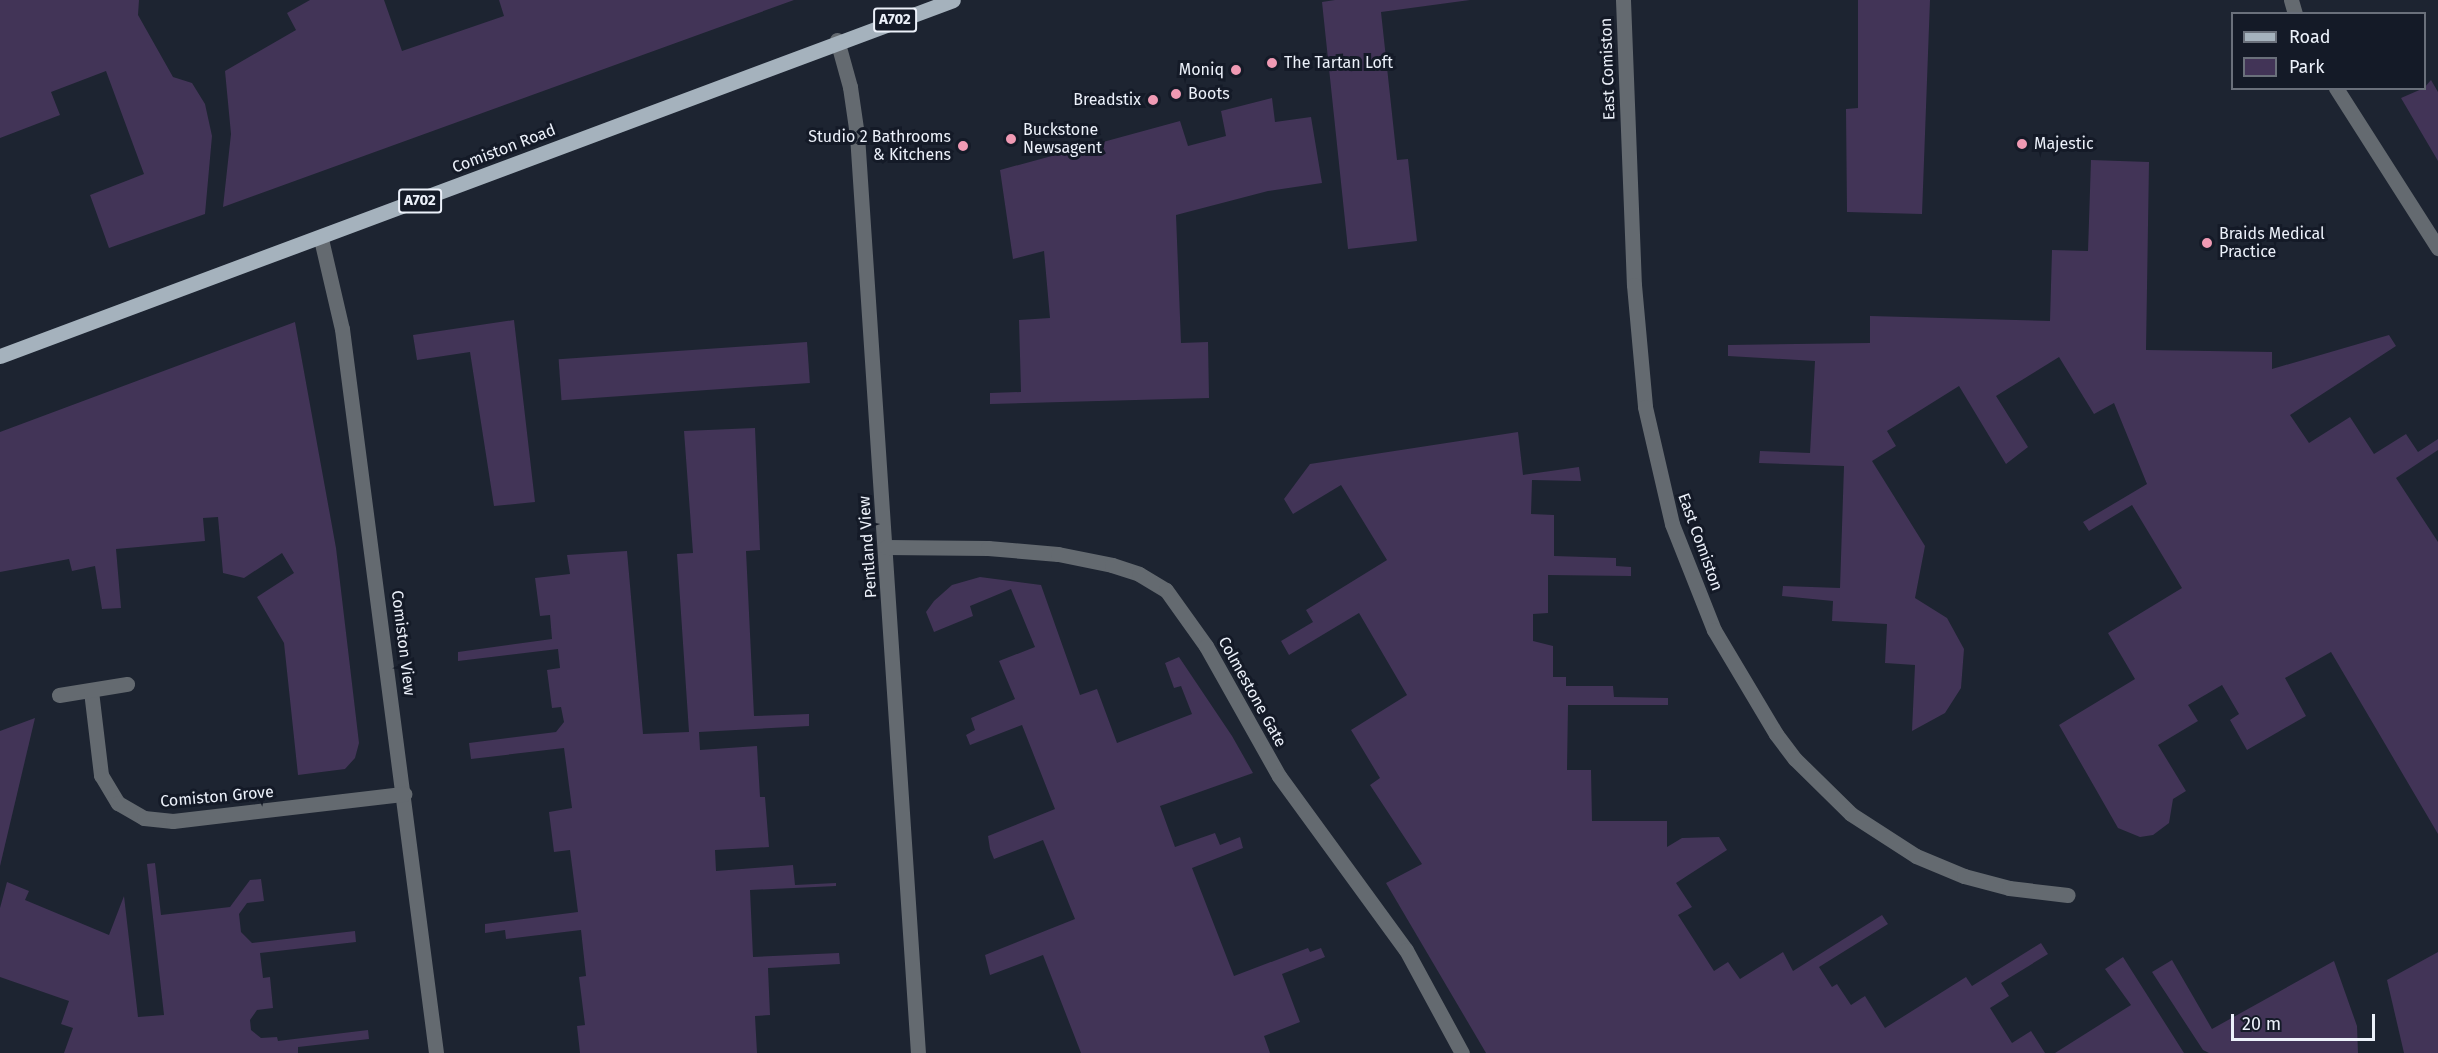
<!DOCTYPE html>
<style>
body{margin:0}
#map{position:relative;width:2438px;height:1053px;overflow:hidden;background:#1d2431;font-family:"Fira Sans",sans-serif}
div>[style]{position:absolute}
.green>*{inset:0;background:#423457;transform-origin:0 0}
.minor>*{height:15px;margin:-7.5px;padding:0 7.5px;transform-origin:7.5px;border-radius:7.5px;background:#646a70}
.primary>*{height:15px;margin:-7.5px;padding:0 7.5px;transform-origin:7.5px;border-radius:7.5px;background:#a5b2bd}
.dots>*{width:16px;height:16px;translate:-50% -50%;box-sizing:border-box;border:3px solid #141a27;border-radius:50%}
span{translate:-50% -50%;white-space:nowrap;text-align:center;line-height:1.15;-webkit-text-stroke:6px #141a27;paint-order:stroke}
.shield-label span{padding:2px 4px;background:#141a27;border:2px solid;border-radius:4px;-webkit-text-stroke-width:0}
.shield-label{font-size:15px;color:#ecf1fa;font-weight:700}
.poi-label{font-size:16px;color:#ecf1fa}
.left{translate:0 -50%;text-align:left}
.right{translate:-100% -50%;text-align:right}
.street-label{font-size:16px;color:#ecf1fa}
.legend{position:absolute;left:2231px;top:12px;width:195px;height:78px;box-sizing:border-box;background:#141a27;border:2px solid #6a707b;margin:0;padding:8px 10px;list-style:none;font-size:18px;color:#ecf1fa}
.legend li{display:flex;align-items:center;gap:12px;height:30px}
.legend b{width:30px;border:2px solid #6a707b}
.scale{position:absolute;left:2231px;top:1014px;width:144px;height:27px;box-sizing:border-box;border:3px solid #ecf1fa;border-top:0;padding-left:8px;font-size:18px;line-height:21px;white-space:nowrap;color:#ecf1fa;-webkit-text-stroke:4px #141a27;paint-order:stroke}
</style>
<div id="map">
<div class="green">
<div style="clip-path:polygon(0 0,139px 0,138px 15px,173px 77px,192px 83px,205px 104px,212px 136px,205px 214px,109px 248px,90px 195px,144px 174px,106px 71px,51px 92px,60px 115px,0 138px)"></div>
<div style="clip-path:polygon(310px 0,384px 0,402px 51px,504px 16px,499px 0,794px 0,223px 207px,231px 134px,225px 71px,296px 30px,287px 13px)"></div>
<div style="clip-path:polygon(1335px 0,1470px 0,1381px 12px,1397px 160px,1408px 159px,1417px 241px,1348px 249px,1322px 2px)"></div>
<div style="clip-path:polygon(1858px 0,1930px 0,1922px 214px,1847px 212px,1846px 109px,1858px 108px)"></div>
<div style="clip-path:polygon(2431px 80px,2438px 92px,2438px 161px,2401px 98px,2424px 88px)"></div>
<div style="clip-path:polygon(1272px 98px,1275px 122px,1311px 117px,1322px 183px,1268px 191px,1176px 215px,1181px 343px,1208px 342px,1209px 398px,990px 404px,990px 393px,1021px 392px,1019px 320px,1050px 318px,1044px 251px,1013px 259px,1000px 170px,1180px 121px,1188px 146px,1226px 136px,1221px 111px)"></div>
<div style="clip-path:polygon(2091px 160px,2149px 162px,2146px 350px,2272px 352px,2272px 369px,2389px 335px,2396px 346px,2290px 415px,2309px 443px,2350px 417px,2374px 454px,2406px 434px,2418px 452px,2438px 439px,2438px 450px,2396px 478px,2438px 542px,2438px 834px,2331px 652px,2285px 678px,2306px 716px,2247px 750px,2230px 720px,2239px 714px,2222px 685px,2188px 705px,2198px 721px,2158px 745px,2186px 791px,2173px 799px,2169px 823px,2153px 835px,2140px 837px,2118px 828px,2059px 725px,2135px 679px,2108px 633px,2182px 588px,2132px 505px,2089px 531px,2083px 522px,2147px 484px,2114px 403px,2094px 414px,2059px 357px,1996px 396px,2028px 447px,2006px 464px,1959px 386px,1887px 431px,1896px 446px,1872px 461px,1925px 546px,1915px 598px,1947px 618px,1964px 649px,1961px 688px,1945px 713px,1912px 731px,1915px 665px,1885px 663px,1887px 624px,1832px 621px,1833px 601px,1782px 596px,1783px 586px,1840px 588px,1844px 466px,1759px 463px,1760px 451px,1810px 453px,1815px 361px,1728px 356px,1728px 345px,1870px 343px,1870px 316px,2050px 321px,2052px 250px,2088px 251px)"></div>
<div style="clip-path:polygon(514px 320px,535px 502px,494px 506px,470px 352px,417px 360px,413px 335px)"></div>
<div style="clip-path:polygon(295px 322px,336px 548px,359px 743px,355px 758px,345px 769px,298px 775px,284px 643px,257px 597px,294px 573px,282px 553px,244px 578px,223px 573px,218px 517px,203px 518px,205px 541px,116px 549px,121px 608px,102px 609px,95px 566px,72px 571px,69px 559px,0 572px,0 432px)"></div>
<div style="left:807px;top:342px;width:41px;height:249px;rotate:86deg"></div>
<div style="clip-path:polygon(755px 428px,760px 550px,746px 551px,754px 716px,809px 714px,809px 726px,699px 732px,700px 750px,757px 746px,760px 797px,765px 797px,769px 847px,715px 850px,716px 871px,793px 865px,795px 885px,836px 883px,836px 886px,750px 890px,753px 957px,839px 953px,840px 964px,768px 968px,770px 1015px,755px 1016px,757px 1053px,580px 1053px,577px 1026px,585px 1025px,579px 977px,586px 976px,581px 930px,506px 939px,505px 930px,485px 933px,485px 924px,578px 912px,570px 850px,554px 852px,549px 812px,572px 808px,564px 748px,471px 759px,469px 743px,556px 732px,564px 722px,561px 707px,552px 708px,547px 670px,560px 668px,558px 649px,458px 661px,458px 652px,552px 639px,550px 615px,540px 616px,535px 578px,570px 574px,567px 555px,627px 551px,643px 734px,689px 732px,677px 554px,693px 553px,684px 431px)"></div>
<div style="clip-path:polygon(1518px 432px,1523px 475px,1579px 467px,1581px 481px,1532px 480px,1531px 514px,1554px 515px,1554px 556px,1616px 558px,1616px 566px,1631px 567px,1631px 576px,1548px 575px,1548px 613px,1533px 614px,1533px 641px,1553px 646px,1553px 677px,1566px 677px,1566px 686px,1613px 686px,1614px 697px,1668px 698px,1668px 705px,1568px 705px,1567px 770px,1591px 770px,1592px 821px,1667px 821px,1667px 847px,1682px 838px,1719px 837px,1727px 850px,1676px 883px,1692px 907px,1678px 915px,1714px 971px,1728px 962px,1740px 979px,1783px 952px,1793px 971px,1882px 915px,1888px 924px,1819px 967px,1832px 987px,1837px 984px,1851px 1005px,1865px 996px,1885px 1028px,1966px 977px,1972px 986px,2041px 943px,2048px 954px,2001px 983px,2009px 996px,1990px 1008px,2012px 1043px,2031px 1031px,2045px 1053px,1486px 1053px,1386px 883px,1422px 864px,1370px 785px,1380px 778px,1351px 730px,1407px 695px,1359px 613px,1289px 655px,1281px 641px,1313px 622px,1306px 610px,1387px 560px,1341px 485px,1293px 514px,1284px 499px,1310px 464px)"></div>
<div style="clip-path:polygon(980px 577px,1041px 585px,1080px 695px,1097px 689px,1117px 743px,1192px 714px,1181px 686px,1174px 688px,1165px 663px,1179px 657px,1232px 736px,1253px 773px,1160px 806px,1175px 847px,1215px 833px,1220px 845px,1240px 837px,1243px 848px,1192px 868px,1234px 976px,1308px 948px,1310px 952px,1321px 948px,1325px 957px,1282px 974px,1300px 1022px,1264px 1036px,1270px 1053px,1081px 1053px,1043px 955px,990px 975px,985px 955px,1075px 919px,1043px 840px,994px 859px,990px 849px,988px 836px,1055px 809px,1022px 725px,970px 745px,966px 735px,975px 730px,971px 718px,1015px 699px,999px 661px,1035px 647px,1011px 589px,970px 606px,973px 616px,934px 632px,926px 612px,934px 601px,952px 585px)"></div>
<div style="clip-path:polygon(35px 718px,0 866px,0 731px)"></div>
<div style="clip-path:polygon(155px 863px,161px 915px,230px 907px,250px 880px,261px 879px,264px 901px,247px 903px,239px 914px,241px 932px,252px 943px,355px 931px,356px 942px,260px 953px,263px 978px,270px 977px,273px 1008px,257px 1010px,250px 1020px,251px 1030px,261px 1038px,277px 1037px,278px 1041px,368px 1030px,369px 1039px,298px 1047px,298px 1053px,64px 1053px,73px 1028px,61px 1024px,69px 1001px,0 977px,0 908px,7px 882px,29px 891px,25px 900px,109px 935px,124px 896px,138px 1017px,164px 1015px,147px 864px)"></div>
<div style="clip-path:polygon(2438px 952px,2438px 1053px,2404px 1053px,2387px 980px)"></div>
<div style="clip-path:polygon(2123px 957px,2184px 1053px,2055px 1053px,2131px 1005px,2105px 969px)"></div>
<div style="clip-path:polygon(2172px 960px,2212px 1029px,2334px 961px,2357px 1026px,2358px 1053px,2209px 1053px,2203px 1050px,2152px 972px)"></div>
</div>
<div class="minor">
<div style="left:1623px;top:0;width:285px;rotate:87.8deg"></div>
<div style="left:1634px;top:285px;width:122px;rotate:84.8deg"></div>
<div style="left:1645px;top:407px;width:120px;rotate:77deg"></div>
<div style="left:1672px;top:524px;width:114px;rotate:68.4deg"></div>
<div style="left:1714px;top:630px;width:121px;rotate:59.2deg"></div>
<div style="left:1776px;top:734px;width:31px;rotate:53deg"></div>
<div style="left:1795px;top:759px;width:78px;rotate:44.5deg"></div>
<div style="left:1851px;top:814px;width:77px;rotate:32.9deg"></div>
<div style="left:1916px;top:856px;width:52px;rotate:22.6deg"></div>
<div style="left:1964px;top:876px;width:47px;rotate:14.9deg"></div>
<div style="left:2009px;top:888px;width:59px;rotate:6.8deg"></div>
<div style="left:2291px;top:0;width:15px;rotate:74deg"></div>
<div style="left:837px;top:40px;width:49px;rotate:74.5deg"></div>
<div style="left:850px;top:87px;width:49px;rotate:81.7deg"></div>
<div style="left:857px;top:135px;width:920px;rotate:86.2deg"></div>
<div style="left:2336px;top:88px;width:190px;rotate:57.5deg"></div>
<div style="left:321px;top:239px;width:92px;rotate:76.9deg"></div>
<div style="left:342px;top:329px;width:730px;rotate:82.6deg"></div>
<div style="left:886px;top:547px;width:102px;rotate:0.6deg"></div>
<div style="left:988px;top:548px;width:70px;rotate:4.9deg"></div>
<div style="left:1058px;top:554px;width:55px;rotate:11.5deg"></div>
<div style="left:1112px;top:565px;width:28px;rotate:18deg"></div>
<div style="left:1139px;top:574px;width:31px;rotate:31deg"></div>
<div style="left:1166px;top:590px;width:69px;rotate:54.5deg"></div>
<div style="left:1206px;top:646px;width:149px;rotate:60.7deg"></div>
<div style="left:1279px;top:776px;width:215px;rotate:53.9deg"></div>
<div style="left:1406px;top:950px;width:117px;rotate:61.5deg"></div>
<div style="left:91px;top:691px;width:85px;rotate:83.2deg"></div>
<div style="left:101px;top:775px;width:33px;rotate:59deg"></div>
<div style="left:118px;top:803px;width:30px;rotate:30deg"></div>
<div style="left:144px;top:818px;width:29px;rotate:6deg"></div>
<div style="left:173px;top:821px;width:233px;rotate:-6.7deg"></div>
<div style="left:59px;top:695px;width:69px;rotate:-9.2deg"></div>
</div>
<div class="primary">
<div style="left:0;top:356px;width:1017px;rotate:-20.48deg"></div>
</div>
<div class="dots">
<div style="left:1272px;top:63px;background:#f09ab4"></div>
<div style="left:1236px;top:70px;background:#f09ab4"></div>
<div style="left:1176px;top:94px;background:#f09ab4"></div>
<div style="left:1153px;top:100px;background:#f09ab4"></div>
<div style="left:1011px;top:139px;background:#f09ab4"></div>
<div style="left:2022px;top:144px;background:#f09ab4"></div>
<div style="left:963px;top:146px;background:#f09ab4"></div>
<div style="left:2207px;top:243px;background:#f09ab4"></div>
</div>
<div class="shield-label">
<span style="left:895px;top:20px">A702</span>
<span style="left:420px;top:201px">A702</span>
</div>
<div class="poi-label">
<span class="left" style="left:1284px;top:63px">The Tartan Loft</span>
<span class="right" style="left:1224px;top:70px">Moniq</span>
<span class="left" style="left:1188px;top:94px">Boots</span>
<span class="right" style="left:1141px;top:100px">Breadstix</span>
<span class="left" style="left:1023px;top:139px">Buckstone<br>Newsagent</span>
<span class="right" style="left:951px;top:146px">Studio 2 Bathrooms<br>&amp; Kitchens</span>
<span class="left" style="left:2034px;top:144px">Majestic</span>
<span class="left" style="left:2219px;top:243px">Braids Medical<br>Practice</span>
</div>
<div class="street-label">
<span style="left:1608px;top:69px;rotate:-92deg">East Comiston</span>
<span style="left:504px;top:149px;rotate:-21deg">Comiston Road</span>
<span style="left:1700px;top:542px;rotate:70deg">East Comiston</span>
<span style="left:868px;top:547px;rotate:-94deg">Pentland View</span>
<span style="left:403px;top:643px;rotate:83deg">Comiston View</span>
<span style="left:1252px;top:692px;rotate:61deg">Colmestone Gate</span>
<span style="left:217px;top:797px;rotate:-5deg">Comiston Grove</span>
</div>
<ul class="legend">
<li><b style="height:8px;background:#a5b2bd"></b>Road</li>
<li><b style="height:16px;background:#423457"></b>Park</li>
</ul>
<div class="scale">20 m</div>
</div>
